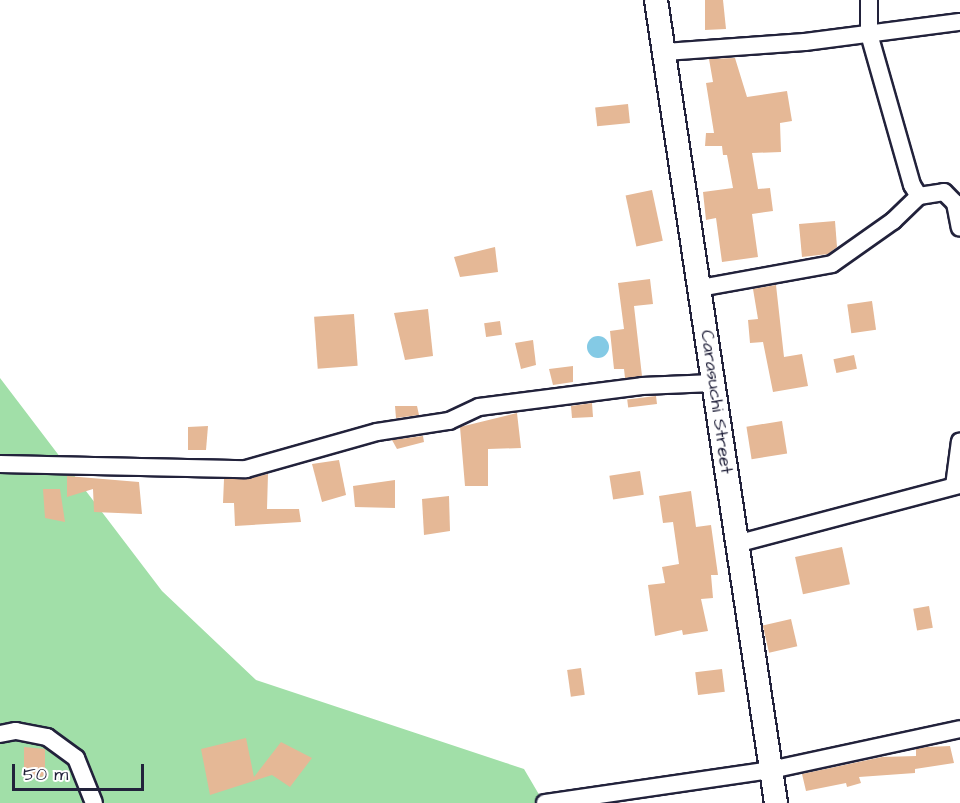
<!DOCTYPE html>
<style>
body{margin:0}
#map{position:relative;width:960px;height:803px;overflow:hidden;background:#fff;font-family:"Architects Daughter",sans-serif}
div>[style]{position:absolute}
.green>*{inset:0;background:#a1dfa8}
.water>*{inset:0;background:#84cae5}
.round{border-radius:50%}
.building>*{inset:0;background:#e5b896;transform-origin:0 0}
.roads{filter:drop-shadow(2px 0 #22223b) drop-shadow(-2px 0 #22223b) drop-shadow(0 2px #22223b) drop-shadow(0 -2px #22223b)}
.street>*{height:16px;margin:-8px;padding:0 8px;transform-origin:8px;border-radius:8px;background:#fff}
.secondary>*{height:22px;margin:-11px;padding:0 11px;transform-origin:11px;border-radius:11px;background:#fff}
span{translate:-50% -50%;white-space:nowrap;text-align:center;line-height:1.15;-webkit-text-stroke:4.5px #fff;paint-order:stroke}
.street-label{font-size:18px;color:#22223b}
.scale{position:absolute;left:12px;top:764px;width:132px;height:27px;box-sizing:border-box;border:3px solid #22223b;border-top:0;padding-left:8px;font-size:18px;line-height:21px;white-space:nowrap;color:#22223b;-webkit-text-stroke:4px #fff;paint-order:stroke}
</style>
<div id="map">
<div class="green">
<div style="clip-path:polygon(0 378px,162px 591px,256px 680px,524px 769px,544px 803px,0 803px)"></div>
</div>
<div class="water">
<div class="round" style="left:587px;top:336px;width:22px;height:22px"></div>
</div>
<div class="building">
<div style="clip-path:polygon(705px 0,723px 0,726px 29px,705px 30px)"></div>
<div style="clip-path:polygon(735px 58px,747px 97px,787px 91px,792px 121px,780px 123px,781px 152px,752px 153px,758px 189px,770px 188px,773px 211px,752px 214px,758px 257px,722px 262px,716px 218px,706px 220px,703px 192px,733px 188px,727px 155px,723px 155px,722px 146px,705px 146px,706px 133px,714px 133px,706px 83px,713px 82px,709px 59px)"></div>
<div style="left:628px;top:104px;width:19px;height:33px;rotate:84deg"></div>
<div style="left:652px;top:190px;width:52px;height:27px;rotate:78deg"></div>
<div style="clip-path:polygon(835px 221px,837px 247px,828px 254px,802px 257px,799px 224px)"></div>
<div style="clip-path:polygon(495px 247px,498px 272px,460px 277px,454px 257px)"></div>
<div style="clip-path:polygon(650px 279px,653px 304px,634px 306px,642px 376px,625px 378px,624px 369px,614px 369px,610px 331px,624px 329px,618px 283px)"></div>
<div style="clip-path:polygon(776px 285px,784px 357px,802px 354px,808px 386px,773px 392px,763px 342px,750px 343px,748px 320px,758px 319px,753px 289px)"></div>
<div style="left:872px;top:301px;width:29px;height:25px;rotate:82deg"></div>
<div style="clip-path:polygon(428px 309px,433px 356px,405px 360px,394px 313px)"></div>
<div style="left:354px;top:314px;width:52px;height:40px;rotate:86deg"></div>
<div style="left:500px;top:321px;width:14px;height:16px;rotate:82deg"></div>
<div style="clip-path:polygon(533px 340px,536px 365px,521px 369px,515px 343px)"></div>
<div style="left:854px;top:355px;width:14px;height:21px;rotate:78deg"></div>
<div style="clip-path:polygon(573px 366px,573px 382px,553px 385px,549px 369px)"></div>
<div style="left:656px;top:396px;width:8px;height:29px;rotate:83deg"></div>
<div style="clip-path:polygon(592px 403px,593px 417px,572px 418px,571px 406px)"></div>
<div style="clip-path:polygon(395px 406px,417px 406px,419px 415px,396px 418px)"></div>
<div style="clip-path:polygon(517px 413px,521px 448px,488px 449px,488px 486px,465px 486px,460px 427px)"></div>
<div style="left:782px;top:421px;width:33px;height:36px;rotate:81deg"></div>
<div style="clip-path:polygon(208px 426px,206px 450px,188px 450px,188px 427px)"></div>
<div style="clip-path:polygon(423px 436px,424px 442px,397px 449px,392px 440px)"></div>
<div style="clip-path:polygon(339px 460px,346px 495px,322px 502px,312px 464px)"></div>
<div style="left:640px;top:471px;width:24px;height:31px;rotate:81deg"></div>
<div style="clip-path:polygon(268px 474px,267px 509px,299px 509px,301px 522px,235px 526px,234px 503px,223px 503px,224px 479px,246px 479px)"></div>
<div style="clip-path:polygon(67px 476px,139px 482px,142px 514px,94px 512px,93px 489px,67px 497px)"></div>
<div style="clip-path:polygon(395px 480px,395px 508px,355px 507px,353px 486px)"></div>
<div style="clip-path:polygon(43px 489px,60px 489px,65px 522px,45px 518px)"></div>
<div style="clip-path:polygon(691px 491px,696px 527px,711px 525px,718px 575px,711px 575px,713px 598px,701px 599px,708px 631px,683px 635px,682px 630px,655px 636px,648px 585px,665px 583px,662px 567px,679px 564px,673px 522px,663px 523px,659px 496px)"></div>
<div style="clip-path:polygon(449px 496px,450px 531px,424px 535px,422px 499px)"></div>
<div style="left:842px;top:547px;width:38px;height:48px;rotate:78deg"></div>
<div style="left:929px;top:606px;width:22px;height:16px;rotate:80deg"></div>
<div style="left:791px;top:619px;width:28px;height:29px;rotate:77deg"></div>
<div style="left:581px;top:668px;width:27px;height:14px;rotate:82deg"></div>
<div style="left:722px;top:669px;width:23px;height:27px;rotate:83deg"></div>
<div style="clip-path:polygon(246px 738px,254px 777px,281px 742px,312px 758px,290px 787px,272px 775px,210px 795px,201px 749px)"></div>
<div style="clip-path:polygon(950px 746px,954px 763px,915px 769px,915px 773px,859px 777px,861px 783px,847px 787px,846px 783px,806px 791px,802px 774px,882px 757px,916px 756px,916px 749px,927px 747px)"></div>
<div style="clip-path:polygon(24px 747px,45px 749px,45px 776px,24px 779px)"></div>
</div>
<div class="roads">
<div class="street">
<div style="left:869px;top:0;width:34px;rotate:90deg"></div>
<div style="left:869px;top:34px;width:157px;rotate:74.1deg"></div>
<div style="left:912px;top:185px;width:13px;rotate:58deg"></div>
<div style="left:919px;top:196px;width:25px;rotate:-9deg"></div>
<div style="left:944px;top:192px;width:16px;rotate:45deg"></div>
<div style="left:955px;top:203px;width:25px;rotate:79deg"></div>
<div style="left:665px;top:52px;width:140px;rotate:-4.1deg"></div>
<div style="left:805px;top:42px;width:156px;rotate:-7.4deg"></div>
<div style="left:700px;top:288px;width:134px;rotate:-10.3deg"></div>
<div style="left:832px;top:264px;width:75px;rotate:-35.2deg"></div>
<div style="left:893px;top:221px;width:36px;rotate:-44deg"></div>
<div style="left:0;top:464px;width:246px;rotate:1.2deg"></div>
<div style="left:246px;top:469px;width:136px;rotate:-15.8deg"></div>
<div style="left:377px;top:432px;width:73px;rotate:-8.7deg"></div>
<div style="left:449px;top:421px;width:33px;rotate:-25deg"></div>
<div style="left:479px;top:407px;width:164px;rotate:-7.3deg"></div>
<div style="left:642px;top:386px;width:71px;rotate:-2.4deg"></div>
<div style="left:954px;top:486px;width:45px;rotate:-82.4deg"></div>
<div style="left:736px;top:544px;width:232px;rotate:-14.8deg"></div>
<div style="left:0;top:734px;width:16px;rotate:-11deg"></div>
<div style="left:16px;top:731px;width:32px;rotate:11deg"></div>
<div style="left:47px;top:737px;width:36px;rotate:36deg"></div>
<div style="left:76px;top:758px;width:48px;rotate:68.2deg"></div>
<div style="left:545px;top:803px;width:228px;rotate:-8.3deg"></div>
<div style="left:771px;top:770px;width:193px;rotate:-12.2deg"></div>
</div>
<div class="secondary">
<div style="left:656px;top:0;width:812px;rotate:81.5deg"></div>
</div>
</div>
<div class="street-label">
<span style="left:716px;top:402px;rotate:82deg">Carasuchi Street</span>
</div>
<div class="scale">50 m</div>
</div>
